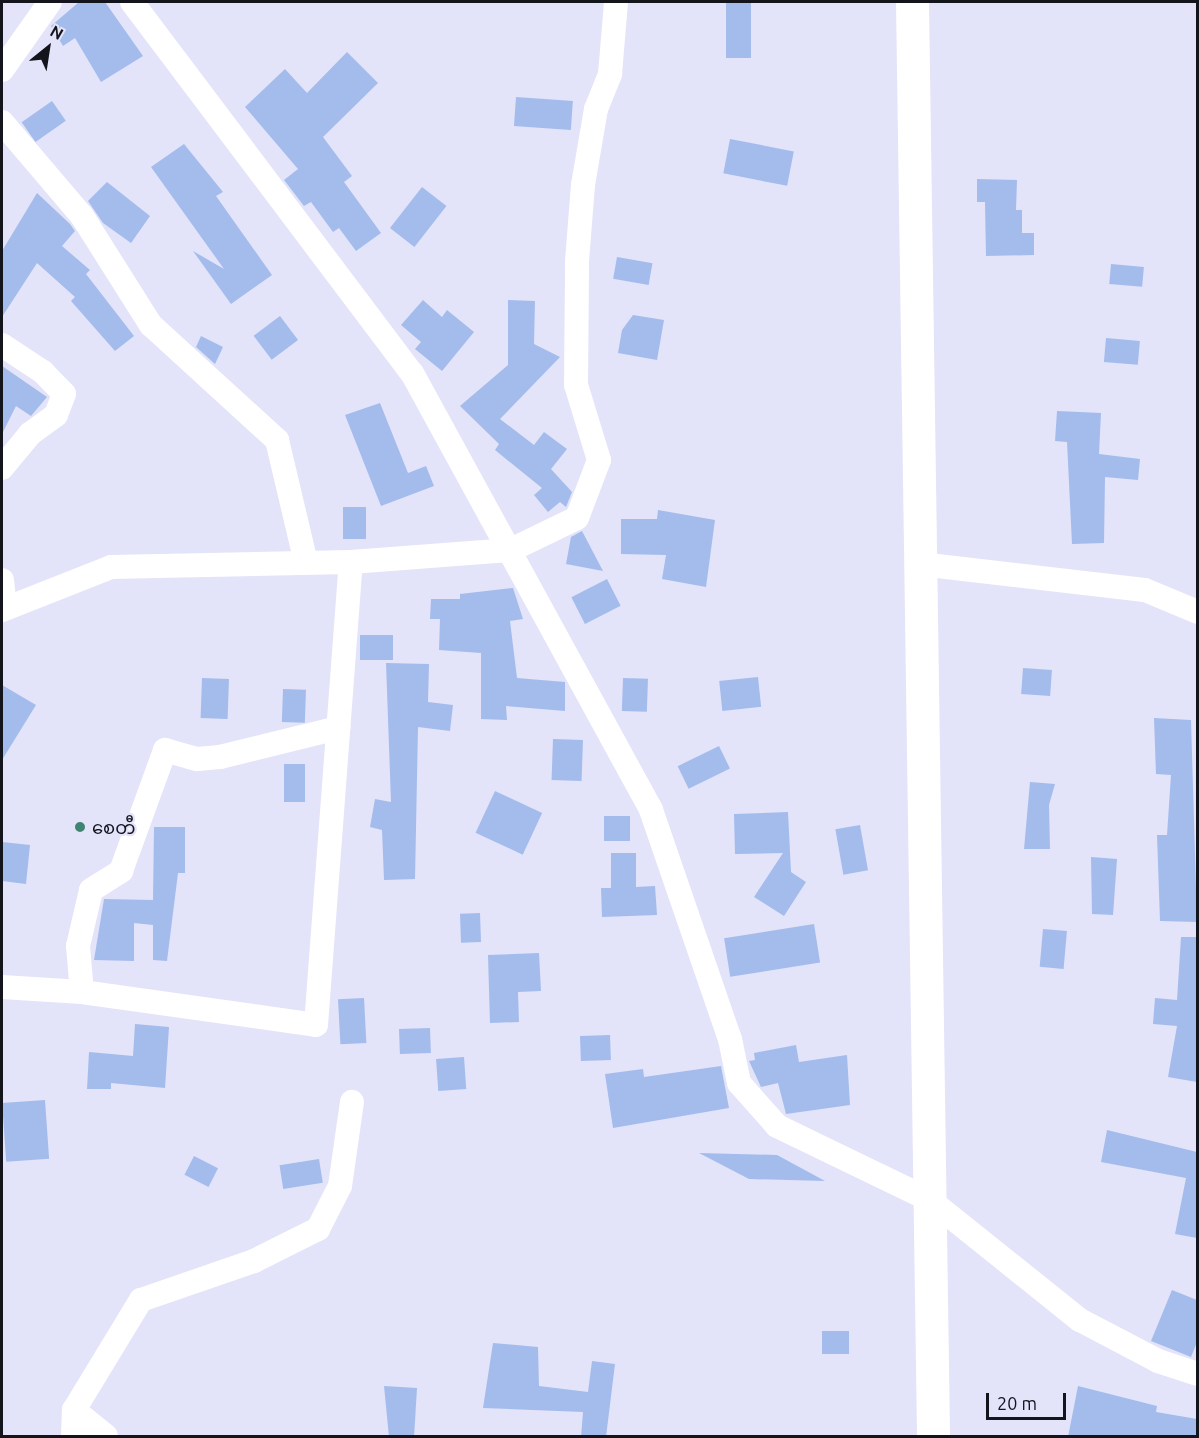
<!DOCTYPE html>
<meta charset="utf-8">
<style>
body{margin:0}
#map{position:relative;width:1199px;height:1438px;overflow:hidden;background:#e3e3fa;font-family:Ubuntu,"Noto Sans Myanmar",sans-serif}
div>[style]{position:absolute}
.building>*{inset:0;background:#a3bcec;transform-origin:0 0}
.street>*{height:24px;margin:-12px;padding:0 12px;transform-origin:12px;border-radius:12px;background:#fff}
.secondary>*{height:33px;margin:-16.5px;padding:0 16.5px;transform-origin:16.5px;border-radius:16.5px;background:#fff}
.dots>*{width:16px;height:16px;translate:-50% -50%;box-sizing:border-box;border:3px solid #e3e3fa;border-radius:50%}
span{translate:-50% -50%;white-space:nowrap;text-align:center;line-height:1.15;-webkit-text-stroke:4.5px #e3e3fa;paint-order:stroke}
.poi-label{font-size:18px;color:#14141d}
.left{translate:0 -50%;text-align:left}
.frame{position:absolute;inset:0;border:3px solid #14141d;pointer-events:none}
.north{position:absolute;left:18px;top:18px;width:60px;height:60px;-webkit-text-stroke:4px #e3e3fa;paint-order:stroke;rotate:30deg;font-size:16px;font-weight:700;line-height:24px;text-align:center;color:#14141d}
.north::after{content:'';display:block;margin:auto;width:21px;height:27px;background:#14141d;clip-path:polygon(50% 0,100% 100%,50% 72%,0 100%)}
.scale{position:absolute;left:986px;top:1393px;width:80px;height:27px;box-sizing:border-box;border:3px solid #14141d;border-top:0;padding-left:8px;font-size:18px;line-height:21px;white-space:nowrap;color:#14141d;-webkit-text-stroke:4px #e3e3fa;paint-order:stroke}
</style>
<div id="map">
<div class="building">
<div style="clip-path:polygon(79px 2px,105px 2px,143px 56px,101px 82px,75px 38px,63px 46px,51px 26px)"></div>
<div style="left:726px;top:2px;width:25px;height:56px"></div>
<div style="clip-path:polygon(347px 52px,378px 83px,323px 137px,352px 176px,344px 182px,381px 233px,356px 251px,339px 228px,333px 232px,311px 202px,304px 206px,284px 180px,298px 169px,245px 107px,285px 69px,307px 93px)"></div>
<div style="left:516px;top:97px;width:57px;height:29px;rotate:4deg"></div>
<div style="left:52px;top:101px;width:24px;height:37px;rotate:55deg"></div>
<div style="left:730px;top:139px;width:65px;height:35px;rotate:11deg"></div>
<div style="clip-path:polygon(184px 144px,223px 192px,216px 196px,272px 275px,231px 304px,193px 251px,224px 269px,151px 167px)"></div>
<div style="clip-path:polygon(977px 179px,1017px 180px,1016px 210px,1022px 210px,1022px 233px,1034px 233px,1034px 255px,986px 256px,985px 202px,977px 202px)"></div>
<div style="clip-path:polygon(107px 182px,150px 216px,131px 243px,103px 223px,88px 201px)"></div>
<div style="left:422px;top:187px;width:31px;height:52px;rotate:38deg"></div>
<div style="clip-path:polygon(37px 193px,70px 224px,75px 231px,62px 246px,90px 270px,86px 274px,134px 336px,115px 351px,71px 301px,75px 297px,37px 263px,2px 317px,2px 251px)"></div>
<div style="left:617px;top:257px;width:36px;height:22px;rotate:10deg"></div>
<div style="left:1111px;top:264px;width:33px;height:20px;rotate:5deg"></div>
<div style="clip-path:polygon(423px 300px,442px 317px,447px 310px,474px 332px,442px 371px,415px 349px,421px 342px,401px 325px)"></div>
<div style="clip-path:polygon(508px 300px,535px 301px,534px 344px,560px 357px,500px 419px,534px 445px,544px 432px,567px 449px,551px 469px,572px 492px,566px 507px,560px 502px,548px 512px,534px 495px,542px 488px,495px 450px,499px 444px,460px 406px,508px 365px)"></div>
<div style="clip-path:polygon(633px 315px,664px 320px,657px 360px,618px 353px,622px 330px)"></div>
<div style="left:280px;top:316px;width:30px;height:33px;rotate:53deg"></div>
<div style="clip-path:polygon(201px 336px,223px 347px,215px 364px,196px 347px)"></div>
<div style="left:1106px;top:338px;width:34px;height:24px;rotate:5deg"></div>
<div style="clip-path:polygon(2px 366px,47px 397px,31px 416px,16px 406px,2px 434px)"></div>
<div style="clip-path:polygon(380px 403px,408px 473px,426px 466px,434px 486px,381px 506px,345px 415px)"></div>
<div style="clip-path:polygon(1057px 411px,1101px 413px,1099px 454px,1140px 459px,1138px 480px,1105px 477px,1104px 543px,1072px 544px,1067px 442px,1055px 441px)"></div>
<div style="left:343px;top:507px;width:23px;height:32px"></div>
<div style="clip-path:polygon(658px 510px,715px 520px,706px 587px,662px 579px,666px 555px,621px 554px,621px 519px,657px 519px)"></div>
<div style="clip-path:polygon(582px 531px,603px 571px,566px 564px,571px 537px)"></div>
<div style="left:607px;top:579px;width:30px;height:40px;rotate:63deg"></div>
<div style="clip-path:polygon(513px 588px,523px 619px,510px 621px,517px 678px,565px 682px,565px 711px,506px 706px,507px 720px,481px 719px,481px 653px,439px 650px,440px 619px,430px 619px,431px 599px,460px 599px,460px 594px)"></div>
<div style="left:360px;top:635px;width:33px;height:25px"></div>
<div style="clip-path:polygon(386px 663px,429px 664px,428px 702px,453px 705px,450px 731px,418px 727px,415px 879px,384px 880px,382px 830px,370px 827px,375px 799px,391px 802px)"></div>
<div style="left:1023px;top:668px;width:29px;height:26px;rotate:4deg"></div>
<div style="left:758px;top:677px;width:30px;height:39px;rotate:84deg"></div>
<div style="left:202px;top:678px;width:27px;height:40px;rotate:2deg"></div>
<div style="left:623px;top:678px;width:25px;height:33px;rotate:2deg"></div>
<div style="clip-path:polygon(2px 685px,36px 705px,2px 760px)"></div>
<div style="left:283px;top:689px;width:23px;height:33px;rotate:2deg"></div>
<div style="clip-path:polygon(1154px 718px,1191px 720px,1197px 922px,1160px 921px,1157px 835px,1167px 835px,1171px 775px,1156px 774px)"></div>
<div style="left:553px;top:739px;width:30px;height:41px;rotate:2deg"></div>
<div style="left:719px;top:746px;width:25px;height:46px;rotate:64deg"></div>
<div style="left:284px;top:764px;width:21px;height:38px"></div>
<div style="clip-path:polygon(1030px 782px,1055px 784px,1049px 805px,1050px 849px,1024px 849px)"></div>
<div style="left:495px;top:791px;width:52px;height:46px;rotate:25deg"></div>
<div style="clip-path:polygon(788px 812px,791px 872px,806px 882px,784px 916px,754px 897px,783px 853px,735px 854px,734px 814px)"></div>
<div style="left:630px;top:816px;width:25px;height:26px;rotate:90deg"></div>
<div style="left:860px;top:825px;width:46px;height:25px;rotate:80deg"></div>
<div style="clip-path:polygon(154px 827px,185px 827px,185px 873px,178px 873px,167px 961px,153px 960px,153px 925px,134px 923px,134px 961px,94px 960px,104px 899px,153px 900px)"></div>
<div style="clip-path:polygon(2px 842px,30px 845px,26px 884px,2px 881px)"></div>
<div style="clip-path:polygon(611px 853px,636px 853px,636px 887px,655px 886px,657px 915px,602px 917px,601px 888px,611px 888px)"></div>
<div style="clip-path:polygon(1091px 857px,1117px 859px,1113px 915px,1092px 914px)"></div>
<div style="left:480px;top:913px;width:29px;height:20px;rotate:88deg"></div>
<div style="left:814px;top:924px;width:39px;height:91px;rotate:81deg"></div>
<div style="left:1043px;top:929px;width:24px;height:38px;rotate:5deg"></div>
<div style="clip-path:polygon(1181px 937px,1197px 937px,1197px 1082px,1168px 1077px,1177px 1026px,1153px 1024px,1155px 998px,1177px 1000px)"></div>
<div style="clip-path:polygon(539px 953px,541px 991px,518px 992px,519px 1022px,490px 1023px,488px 955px)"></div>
<div style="left:364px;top:998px;width:45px;height:26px;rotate:87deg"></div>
<div style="clip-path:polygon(135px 1024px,169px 1027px,165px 1088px,111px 1083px,111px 1089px,87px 1089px,89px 1052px,133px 1056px)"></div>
<div style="left:430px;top:1028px;width:25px;height:31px;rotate:88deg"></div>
<div style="left:610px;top:1035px;width:25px;height:30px;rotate:88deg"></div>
<div style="clip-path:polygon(796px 1045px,799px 1062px,847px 1055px,850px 1105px,786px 1114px,778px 1083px,761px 1087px,749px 1061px,755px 1060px,754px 1053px)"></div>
<div style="left:464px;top:1057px;width:32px;height:28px;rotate:86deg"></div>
<div style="clip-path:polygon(721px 1066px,729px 1108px,613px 1128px,605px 1074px,643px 1069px,644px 1077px)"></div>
<div style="left:45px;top:1100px;width:59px;height:43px;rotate:86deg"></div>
<div style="clip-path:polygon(1107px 1130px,1197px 1152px,1197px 1238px,1175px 1234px,1186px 1178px,1101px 1162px)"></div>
<div style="clip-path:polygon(699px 1153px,777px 1155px,825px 1181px,749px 1179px)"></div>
<div style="left:194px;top:1156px;width:27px;height:21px;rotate:27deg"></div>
<div style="left:319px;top:1159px;width:24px;height:40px;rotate:81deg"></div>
<div style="clip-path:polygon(1172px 1290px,1197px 1300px,1197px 1342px,1191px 1357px,1151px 1341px)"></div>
<div style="left:822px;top:1331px;width:27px;height:23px"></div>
<div style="clip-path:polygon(493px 1343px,538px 1347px,539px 1386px,588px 1392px,592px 1361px,615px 1364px,606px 1437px,581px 1437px,583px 1412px,483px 1408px)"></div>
<div style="clip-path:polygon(384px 1386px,417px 1388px,414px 1437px,389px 1437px)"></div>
<div style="clip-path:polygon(1078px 1386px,1157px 1406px,1156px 1412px,1197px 1419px,1197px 1437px,1068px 1437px)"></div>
</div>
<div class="street">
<div style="left:132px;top:2px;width:465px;rotate:53deg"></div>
<div style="left:412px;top:373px;width:498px;rotate:61.3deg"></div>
<div style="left:651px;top:810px;width:242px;rotate:71deg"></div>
<div style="left:730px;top:1039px;width:45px;rotate:78.4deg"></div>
<div style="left:739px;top:1083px;width:57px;rotate:48.5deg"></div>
<div style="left:777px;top:1126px;width:170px;rotate:25.8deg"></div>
<div style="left:930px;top:1200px;width:192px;rotate:38.7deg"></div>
<div style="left:1080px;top:1320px;width:88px;rotate:27.7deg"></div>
<div style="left:1158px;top:1361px;width:42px;rotate:18deg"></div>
<div style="left:2px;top:70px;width:83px;rotate:-54.8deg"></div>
<div style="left:2px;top:122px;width:123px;rotate:49.6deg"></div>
<div style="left:82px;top:216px;width:129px;rotate:57.7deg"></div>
<div style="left:151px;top:325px;width:171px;rotate:42.4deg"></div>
<div style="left:277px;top:440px;width:126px;rotate:76.7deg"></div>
<div style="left:2px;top:345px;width:49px;rotate:33.4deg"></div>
<div style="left:43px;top:372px;width:30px;rotate:46deg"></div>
<div style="left:64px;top:394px;width:22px;rotate:111deg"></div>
<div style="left:56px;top:415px;width:32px;rotate:144deg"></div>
<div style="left:30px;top:434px;width:44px;rotate:129.5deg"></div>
<div style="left:920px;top:564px;width:226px;rotate:6.6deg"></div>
<div style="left:1145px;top:590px;width:57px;rotate:22.5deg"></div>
<div style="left:2px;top:580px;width:27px;rotate:84deg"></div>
<div style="left:2px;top:610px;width:117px;rotate:-21.5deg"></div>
<div style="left:111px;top:567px;width:240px;rotate:-1.2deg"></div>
<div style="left:351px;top:562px;width:160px;rotate:-4.3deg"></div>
<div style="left:511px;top:550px;width:73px;rotate:-25.9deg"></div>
<div style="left:577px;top:518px;width:62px;rotate:-69.2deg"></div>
<div style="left:599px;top:460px;width:78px;rotate:-107deg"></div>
<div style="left:576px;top:385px;width:124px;rotate:-89.5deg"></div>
<div style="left:577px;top:261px;width:76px;rotate:-85.5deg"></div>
<div style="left:583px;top:185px;width:77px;rotate:-80.3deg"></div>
<div style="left:596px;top:109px;width:38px;rotate:-68deg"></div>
<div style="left:610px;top:74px;width:72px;rotate:-85.2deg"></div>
<div style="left:2px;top:987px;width:80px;rotate:3.6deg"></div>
<div style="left:82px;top:992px;width:236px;rotate:8deg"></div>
<div style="left:316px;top:1025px;width:464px;rotate:-85.7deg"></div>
<div style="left:82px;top:992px;width:46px;rotate:-95deg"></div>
<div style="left:78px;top:946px;width:57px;rotate:-76.9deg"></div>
<div style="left:91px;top:890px;width:36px;rotate:-32deg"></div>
<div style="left:121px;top:871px;width:129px;rotate:-70deg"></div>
<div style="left:165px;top:750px;width:33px;rotate:16deg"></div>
<div style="left:197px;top:759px;width:23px;rotate:-5deg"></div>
<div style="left:220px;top:757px;width:122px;rotate:-13.8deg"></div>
<div style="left:74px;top:1410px;width:41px;rotate:39.1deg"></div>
<div style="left:73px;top:1436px;width:26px;rotate:-88deg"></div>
<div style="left:74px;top:1410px;width:129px;rotate:-58.7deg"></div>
<div style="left:141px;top:1300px;width:120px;rotate:-19deg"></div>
<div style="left:254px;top:1261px;width:72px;rotate:-26.6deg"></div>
<div style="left:318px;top:1229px;width:48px;rotate:-62.9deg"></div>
<div style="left:340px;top:1186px;width:85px;rotate:-81.9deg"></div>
</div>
<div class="secondary">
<div style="left:912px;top:2px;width:1434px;rotate:89.16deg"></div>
</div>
<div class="dots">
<div style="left:80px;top:827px;background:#418373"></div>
</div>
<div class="poi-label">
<span class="left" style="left:92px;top:827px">စေတီ</span>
</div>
<div class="frame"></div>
<div class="north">N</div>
<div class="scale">20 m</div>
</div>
